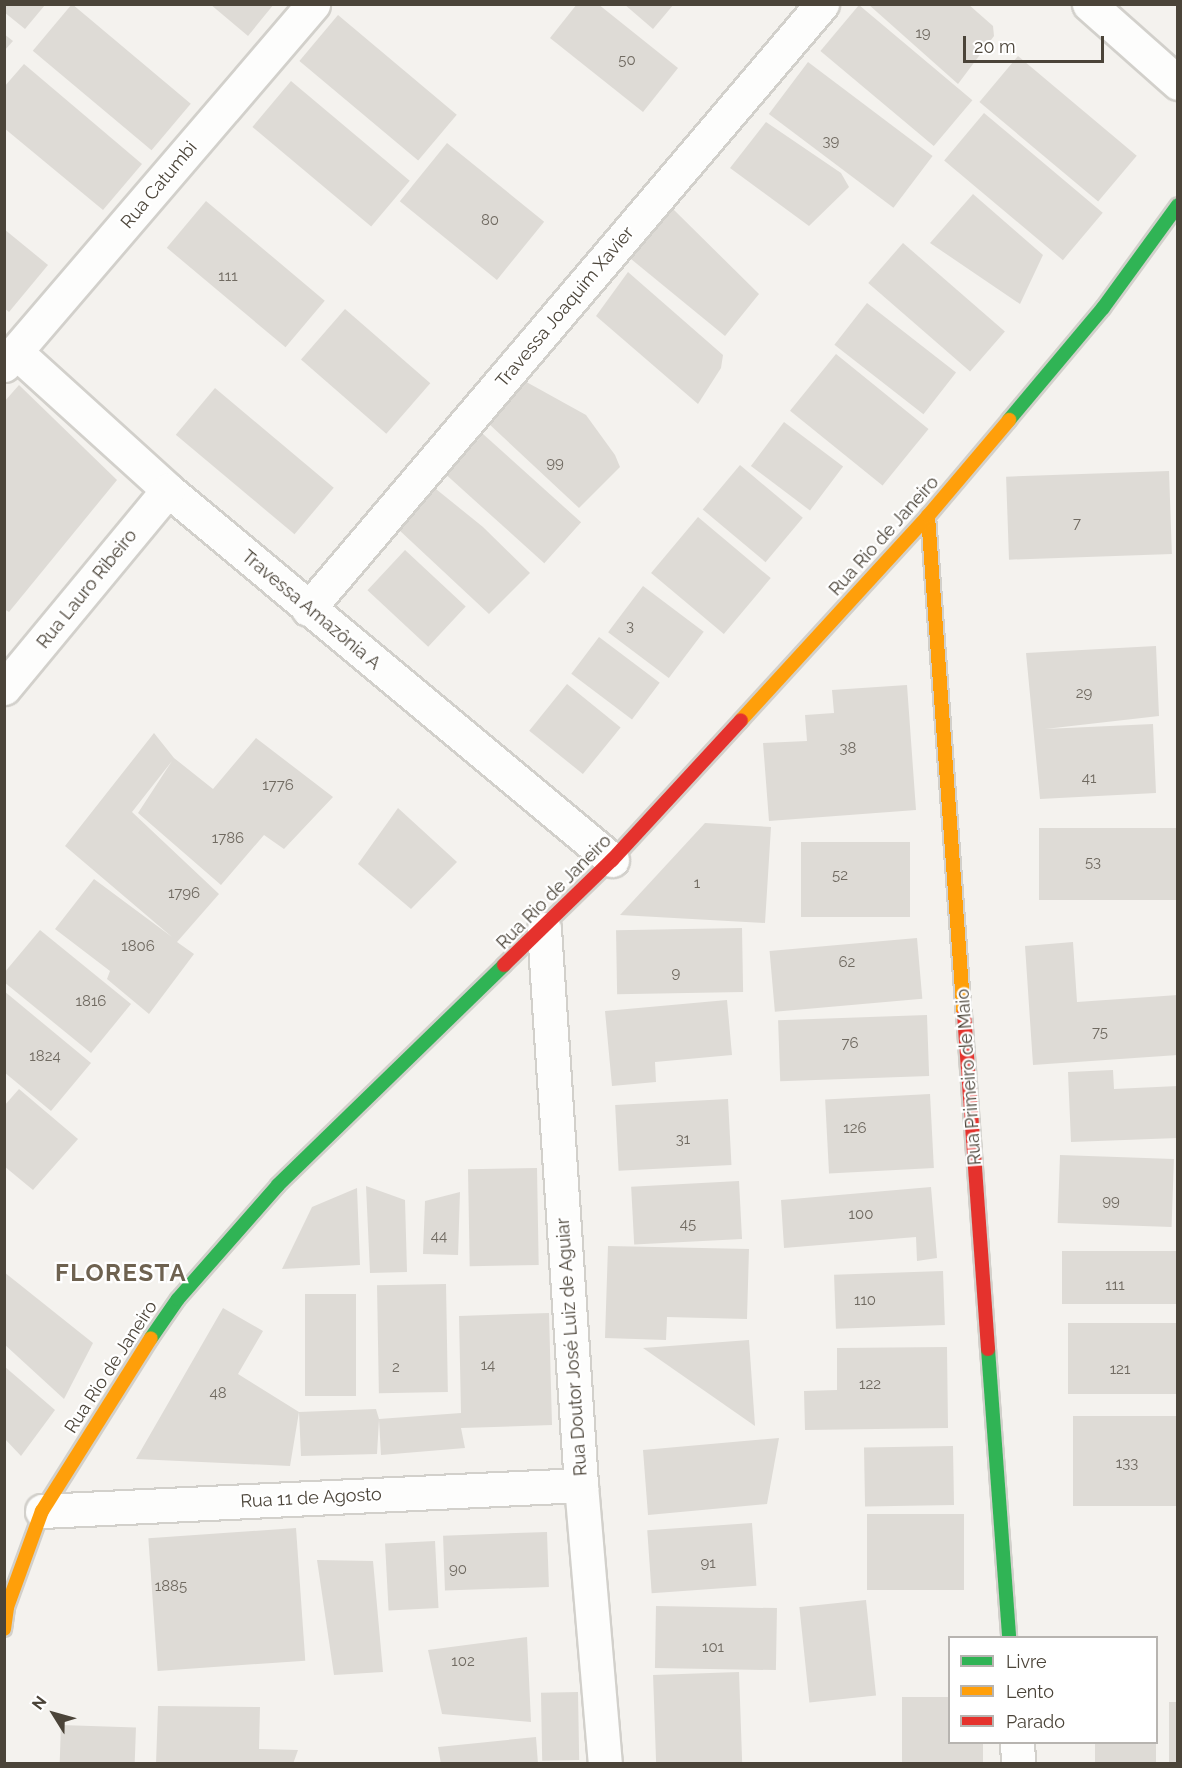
<!DOCTYPE html>
<meta charset="utf-8">
<style>
body{margin:0}
#map{position:relative;width:1182px;height:1768px;overflow:hidden;background:#f4f2ee;font-family:Raleway,sans-serif}
div>[style]{position:absolute}
.building>*{inset:0;background:#dedbd6;transform-origin:0 0}
.roads{filter:drop-shadow(2px 0 #d2d0cb) drop-shadow(-2px 0 #d2d0cb) drop-shadow(0 2px #d2d0cb) drop-shadow(0 -2px #d2d0cb)}
.street>*{height:33px;margin:-16.5px;padding:0 16.5px;transform-origin:16.5px;border-radius:16.5px;background:#fdfdfc}
.fast>*{height:14px;margin:-7px;padding:0 7px;transform-origin:7px;border-radius:7px;background:#30b455}
.slow>*{height:14px;margin:-7px;padding:0 7px;transform-origin:7px;border-radius:7px;background:#ff9f0a}
.jam>*{height:14px;margin:-7px;padding:0 7px;transform-origin:7px;border-radius:7px;background:#e5322d}
span{translate:-50% -50%;white-space:nowrap;text-align:center;line-height:1.15;-webkit-text-stroke:4.5px #fff;paint-order:stroke}
.number-label{font-size:15px;color:#706a61}
.number-label span{-webkit-text-stroke-width:0}
.street-label{font-size:18px;color:#4b4439}
.district-label{font-size:24px;color:#6e6250;font-weight:700;letter-spacing:1.5px}
.frame{position:absolute;inset:0;border:6px solid #4b4439;pointer-events:none}
.legend{position:absolute;left:948px;top:1636px;width:210px;height:108px;box-sizing:border-box;background:#fff;border:2px solid #b7b4b0;margin:0;padding:8px 10px;list-style:none;font-size:18px;color:#4b4439}
.legend li{display:flex;align-items:center;gap:12px;height:30px}
.legend b{width:30px;border:2px solid #b7b4b0}
.north{position:absolute;left:24px;top:1684px;width:60px;height:60px;-webkit-text-stroke:4px #fff;paint-order:stroke;rotate:307deg;font-size:16px;font-weight:700;line-height:24px;text-align:center;color:#4b4439}
.north::after{content:'';display:block;margin:auto;width:21px;height:27px;background:#4b4439;clip-path:polygon(50% 0,100% 100%,50% 72%,0 100%)}
.scale{position:absolute;left:963px;top:36px;width:141px;height:27px;box-sizing:border-box;border:3px solid #4b4439;border-top:0;padding-left:8px;font-size:18px;line-height:21px;white-space:nowrap;color:#4b4439;-webkit-text-stroke:4px #fff;paint-order:stroke}
</style>
<div id="map">
<div class="building">
<div style="left:72px;top:4px;width:155px;height:61px;rotate:40deg"></div>
<div style="clip-path:polygon(210px 4px,274px 4px,248px 36px)"></div>
<div style="clip-path:polygon(577px 4px,598px 4px,678px 68px,643px 112px,550px 38px)"></div>
<div style="clip-path:polygon(624px 4px,674px 4px,653px 29px)"></div>
<div style="clip-path:polygon(868px 4px,968px 4px,993px 26px,994px 36px,958px 84px)"></div>
<div style="clip-path:polygon(4px 5px,45px 5px,25px 29px,4px 12px)"></div>
<div style="left:859px;top:5px;width:148px;height:60px;rotate:40deg"></div>
<div style="left:338px;top:15px;width:155px;height:60px;rotate:40deg"></div>
<div style="clip-path:polygon(4px 34px,13px 41px,4px 51px)"></div>
<div style="left:1018px;top:56px;width:155px;height:60px;rotate:40deg"></div>
<div style="left:808px;top:62px;width:156px;height:65px;rotate:37deg"></div>
<div style="clip-path:polygon(24px 64px,142px 164px,103px 210px,4px 128px,4px 87px)"></div>
<div style="left:291px;top:81px;width:155px;height:60px;rotate:40deg"></div>
<div style="left:984px;top:113px;width:155px;height:62px;rotate:40deg"></div>
<div style="clip-path:polygon(766px 122px,841px 173px,849px 187px,809px 226px,730px 168px)"></div>
<div style="left:447px;top:143px;width:125px;height:75px;rotate:39deg"></div>
<div style="clip-path:polygon(973px 194px,1043px 255px,1020px 304px,930px 243px)"></div>
<div style="left:206px;top:201px;width:155px;height:61px;rotate:40deg"></div>
<div style="clip-path:polygon(672px 208px,759px 294px,725px 336px,631px 259px)"></div>
<div style="clip-path:polygon(4px 229px,48px 265px,9px 312px,4px 308px)"></div>
<div style="left:903px;top:243px;width:135px;height:53px;rotate:41deg"></div>
<div style="clip-path:polygon(628px 272px,723px 355px,721px 368px,698px 404px,596px 316px)"></div>
<div style="left:867px;top:303px;width:113px;height:53px;rotate:38deg"></div>
<div style="left:345px;top:309px;width:113px;height:67px;rotate:41deg"></div>
<div style="left:836px;top:354px;width:119px;height:73px;rotate:39deg"></div>
<div style="clip-path:polygon(521px 379px,586px 415px,615px 455px,620px 467px,579px 508px,488px 423px)"></div>
<div style="clip-path:polygon(19px 385px,117px 480px,9px 612px,4px 609px,4px 402px)"></div>
<div style="left:215px;top:388px;width:155px;height:61px;rotate:40deg"></div>
<div style="left:784px;top:422px;width:74px;height:55px;rotate:37deg"></div>
<div style="left:483px;top:434px;width:132px;height:55px;rotate:42deg"></div>
<div style="left:740px;top:465px;width:82px;height:58px;rotate:40deg"></div>
<div style="left:1169px;top:471px;width:83px;height:163px;rotate:88deg"></div>
<div style="clip-path:polygon(431px 485px,483px 527px,530px 573px,489px 614px,398px 529px)"></div>
<div style="left:698px;top:517px;width:95px;height:73px;rotate:40deg"></div>
<div style="left:405px;top:550px;width:83px;height:55px;rotate:43deg"></div>
<div style="left:643px;top:586px;width:76px;height:58px;rotate:37deg"></div>
<div style="left:599px;top:637px;width:76px;height:46px;rotate:37deg"></div>
<div style="clip-path:polygon(1156px 646px,1159px 716px,1045px 729px,1153px 724px,1156px 793px,1040px 799px,1026px 653px)"></div>
<div style="left:567px;top:684px;width:69px;height:60px;rotate:39deg"></div>
<div style="clip-path:polygon(907px 685px,916px 810px,769px 821px,763px 743px,807px 741px,805px 715px,834px 713px,832px 690px)"></div>
<div style="clip-path:polygon(154px 733px,174px 758px,213px 789px,256px 738px,333px 797px,284px 849px,264px 835px,221px 885px,138px 813px,172px 761px,132px 812px,219px 894px,177px 942px,194px 954px,149px 1014px,107px 979px,110px 971px,55px 929px,94px 879px,172px 937px,65px 846px)"></div>
<div style="clip-path:polygon(398px 808px,457px 862px,411px 909px,358px 864px)"></div>
<div style="clip-path:polygon(705px 823px,771px 827px,765px 923px,620px 915px)"></div>
<div style="left:1178px;top:828px;width:72px;height:139px;rotate:90deg"></div>
<div style="left:910px;top:842px;width:75px;height:109px;rotate:90deg"></div>
<div style="left:742px;top:928px;width:64px;height:126px;rotate:89deg"></div>
<div style="clip-path:polygon(40px 930px,131px 1004px,91px 1053px,4px 982px,4px 973px)"></div>
<div style="left:917px;top:938px;width:61px;height:148px;rotate:85deg"></div>
<div style="clip-path:polygon(1073px 942px,1077px 1002px,1178px 995px,1178px 1055px,1033px 1065px,1025px 946px)"></div>
<div style="clip-path:polygon(4px 991px,91px 1063px,51px 1111px,4px 1072px)"></div>
<div style="clip-path:polygon(727px 1000px,732px 1055px,655px 1062px,656px 1082px,612px 1086px,605px 1011px)"></div>
<div style="left:927px;top:1015px;width:61px;height:149px;rotate:88deg"></div>
<div style="clip-path:polygon(1113px 1070px,1114px 1089px,1178px 1086px,1178px 1138px,1071px 1142px,1068px 1072px)"></div>
<div style="clip-path:polygon(19px 1089px,78px 1139px,33px 1190px,4px 1166px,4px 1106px)"></div>
<div style="left:930px;top:1094px;width:74px;height:105px;rotate:87deg"></div>
<div style="left:728px;top:1099px;width:66px;height:113px;rotate:87deg"></div>
<div style="left:1060px;top:1155px;width:114px;height:68px;rotate:2deg"></div>
<div style="left:537px;top:1168px;width:97px;height:69px;rotate:89deg"></div>
<div style="left:739px;top:1181px;width:58px;height:108px;rotate:87deg"></div>
<div style="clip-path:polygon(366px 1186px,405px 1200px,407px 1272px,370px 1273px)"></div>
<div style="clip-path:polygon(931px 1187px,937px 1258px,917px 1261px,916px 1237px,784px 1248px,781px 1200px)"></div>
<div style="clip-path:polygon(357px 1188px,360px 1265px,282px 1269px,312px 1207px)"></div>
<div style="clip-path:polygon(460px 1192px,458px 1255px,423px 1254px,425px 1201px)"></div>
<div style="clip-path:polygon(608px 1246px,749px 1249px,747px 1319px,667px 1317px,666px 1340px,605px 1338px)"></div>
<div style="left:1062px;top:1251px;width:116px;height:53px"></div>
<div style="left:943px;top:1271px;width:54px;height:109px;rotate:88deg"></div>
<div style="clip-path:polygon(4px 1272px,93px 1343px,64px 1399px,4px 1344px)"></div>
<div style="left:446px;top:1284px;width:108px;height:69px;rotate:89deg"></div>
<div style="left:305px;top:1294px;width:51px;height:102px"></div>
<div style="clip-path:polygon(223px 1308px,263px 1331px,238px 1374px,299px 1412px,376px 1409px,379px 1419px,461px 1413px,459px 1316px,549px 1313px,552px 1425px,461px 1428px,465px 1448px,381px 1455px,379px 1420px,377px 1454px,301px 1456px,299px 1412px,290px 1466px,136px 1459px)"></div>
<div style="left:1178px;top:1323px;width:71px;height:110px;rotate:90deg"></div>
<div style="clip-path:polygon(749px 1340px,755px 1426px,643px 1348px)"></div>
<div style="clip-path:polygon(947px 1347px,948px 1428px,805px 1430px,804px 1391px,837px 1390px,837px 1348px)"></div>
<div style="clip-path:polygon(4px 1366px,55px 1410px,21px 1456px,4px 1438px)"></div>
<div style="left:1178px;top:1416px;width:90px;height:105px;rotate:90deg"></div>
<div style="clip-path:polygon(779px 1438px,767px 1504px,648px 1515px,643px 1450px)"></div>
<div style="left:953px;top:1446px;width:59px;height:89px;rotate:89deg"></div>
<div style="left:867px;top:1514px;width:97px;height:76px"></div>
<div style="left:752px;top:1523px;width:63px;height:105px;rotate:86deg"></div>
<div style="left:296px;top:1528px;width:133px;height:148px;rotate:86deg"></div>
<div style="left:547px;top:1532px;width:55px;height:104px;rotate:88deg"></div>
<div style="left:435px;top:1541px;width:67px;height:50px;rotate:87deg"></div>
<div style="clip-path:polygon(317px 1560px,373px 1561px,383px 1672px,334px 1675px)"></div>
<div style="left:866px;top:1600px;width:96px;height:67px;rotate:84deg"></div>
<div style="left:656px;top:1606px;width:121px;height:62px;rotate:1deg"></div>
<div style="clip-path:polygon(527px 1637px,531px 1722px,442px 1714px,428px 1650px)"></div>
<div style="left:739px;top:1672px;width:92px;height:86px;rotate:88deg"></div>
<div style="left:578px;top:1692px;width:68px;height:37px;rotate:89deg"></div>
<div style="clip-path:polygon(902px 1697px,950px 1697px,950px 1742px,983px 1742px,983px 1764px,902px 1764px)"></div>
<div style="left:1169px;top:1702px;width:9px;height:62px"></div>
<div style="clip-path:polygon(158px 1706px,260px 1707px,259px 1749px,298px 1750px,293px 1764px,156px 1764px)"></div>
<div style="left:61px;top:1725px;width:75px;height:39px;rotate:2deg"></div>
<div style="clip-path:polygon(536px 1737px,538px 1764px,441px 1764px,438px 1747px)"></div>
<div style="left:1095px;top:1742px;width:61px;height:22px"></div>
</div>
<div class="roads">
<div class="street">
<div style="left:1089px;top:4px;width:119px;rotate:41.6deg"></div>
<div style="left:16px;top:352px;width:205px;rotate:42.2deg"></div>
<div style="left:168px;top:490px;width:578px;rotate:39.81deg"></div>
<div style="left:4px;top:365px;width:475px;rotate:-49.4deg"></div>
<div style="left:308px;top:609px;width:794px;rotate:-49.65deg"></div>
<div style="left:4px;top:688px;width:257px;rotate:-50.4deg"></div>
<div style="left:544px;top:929px;width:557px;rotate:86.19deg"></div>
<div style="left:581px;top:1485px;width:280px;rotate:85.1deg"></div>
<div style="left:42px;top:1511px;width:540px;rotate:-2.76deg"></div>
<div style="left:1017px;top:1742px;width:22px;rotate:87deg"></div>
</div>
<div class="fast">
<div style="left:1009px;top:420px;width:146px;rotate:-50deg"></div>
<div style="left:1103px;top:308px;width:127px;rotate:-53.9deg"></div>
<div style="left:151px;top:1338px;width:47px;rotate:-55.3deg"></div>
<div style="left:178px;top:1299px;width:152px;rotate:-48.7deg"></div>
<div style="left:278px;top:1185px;width:315px;rotate:-44.2deg"></div>
<div style="left:988px;top:1349px;width:290px;rotate:85.8deg"></div>
</div>
<div class="slow">
<div style="left:928px;top:516px;width:499px;rotate:85.9deg"></div>
<div style="left:741px;top:720px;width:277px;rotate:-47.5deg"></div>
<div style="left:928px;top:516px;width:126px;rotate:-49.8deg"></div>
<div style="left:4px;top:1629px;width:22px;rotate:-82deg"></div>
<div style="left:7px;top:1607px;width:102px;rotate:-70deg"></div>
<div style="left:42px;top:1511px;width:204px;rotate:-57.8deg"></div>
</div>
<div class="jam">
<div style="left:504px;top:965px;width:151px;rotate:-44.2deg"></div>
<div style="left:612px;top:860px;width:190px;rotate:-47.3deg"></div>
<div style="left:964px;top:1014px;width:336px;rotate:85.9deg"></div>
</div>
</div>
<div class="number-label">
<span style="left:923px;top:34px">19</span>
<span style="left:627px;top:61px">50</span>
<span style="left:831px;top:142px">39</span>
<span style="left:490px;top:221px">80</span>
<span style="left:228px;top:277px">111</span>
<span style="left:555px;top:464px">99</span>
<span style="left:1077px;top:524px">7</span>
<span style="left:630px;top:627px">3</span>
<span style="left:1084px;top:694px">29</span>
<span style="left:848px;top:749px">38</span>
<span style="left:1089px;top:779px">41</span>
<span style="left:278px;top:786px">1776</span>
<span style="left:228px;top:839px">1786</span>
<span style="left:1093px;top:863px">53</span>
<span style="left:840px;top:876px">52</span>
<span style="left:697px;top:884px">1</span>
<span style="left:184px;top:894px">1796</span>
<span style="left:138px;top:947px">1806</span>
<span style="left:847px;top:963px">62</span>
<span style="left:676px;top:974px">9</span>
<span style="left:91px;top:1002px">1816</span>
<span style="left:1100px;top:1033px">75</span>
<span style="left:850px;top:1044px">76</span>
<span style="left:45px;top:1057px">1824</span>
<span style="left:855px;top:1129px">126</span>
<span style="left:683px;top:1140px">31</span>
<span style="left:1111px;top:1202px">99</span>
<span style="left:861px;top:1215px">100</span>
<span style="left:688px;top:1225px">45</span>
<span style="left:439px;top:1237px">44</span>
<span style="left:1115px;top:1286px">111</span>
<span style="left:865px;top:1301px">110</span>
<span style="left:488px;top:1366px">14</span>
<span style="left:396px;top:1368px">2</span>
<span style="left:1120px;top:1370px">121</span>
<span style="left:870px;top:1385px">122</span>
<span style="left:218px;top:1394px">48</span>
<span style="left:1127px;top:1464px">133</span>
<span style="left:708px;top:1564px">91</span>
<span style="left:458px;top:1570px">90</span>
<span style="left:171px;top:1587px">1885</span>
<span style="left:713px;top:1648px">101</span>
<span style="left:463px;top:1662px">102</span>
</div>
<div class="street-label">
<span style="left:159px;top:185px;rotate:-50deg">Rua Catumbi</span>
<span style="left:565px;top:307px;rotate:-50deg">Travessa Joaquim Xavier</span>
<span style="left:884px;top:536px;rotate:-48deg">Rua Rio de Janeiro</span>
<span style="left:87px;top:589px;rotate:-51deg">Rua Lauro Ribeiro</span>
<span style="left:311px;top:610px;rotate:40deg">Travessa Amazônia A</span>
<span style="left:554px;top:892px;rotate:-45deg">Rua Rio de Janeiro</span>
<span style="left:969px;top:1077px;rotate:-94deg">Rua Primeiro de Maio</span>
<span style="left:572px;top:1347px;rotate:-94deg">Rua Doutor José Luiz de Aguiar</span>
<span style="left:111px;top:1367px;rotate:-57deg">Rua Rio de Janeiro</span>
<span style="left:311px;top:1498px;rotate:-3deg">Rua 11 de Agosto</span>
</div>
<div class="district-label">
<span style="left:121px;top:1273px">FLORESTA</span>
</div>
<div class="frame"></div>
<ul class="legend">
<li><b style="height:8px;background:#30b455"></b>Livre</li>
<li><b style="height:8px;background:#ff9f0a"></b>Lento</li>
<li><b style="height:8px;background:#e5322d"></b>Parado</li>
</ul>
<div class="north">N</div>
<div class="scale">20 m</div>
</div>
